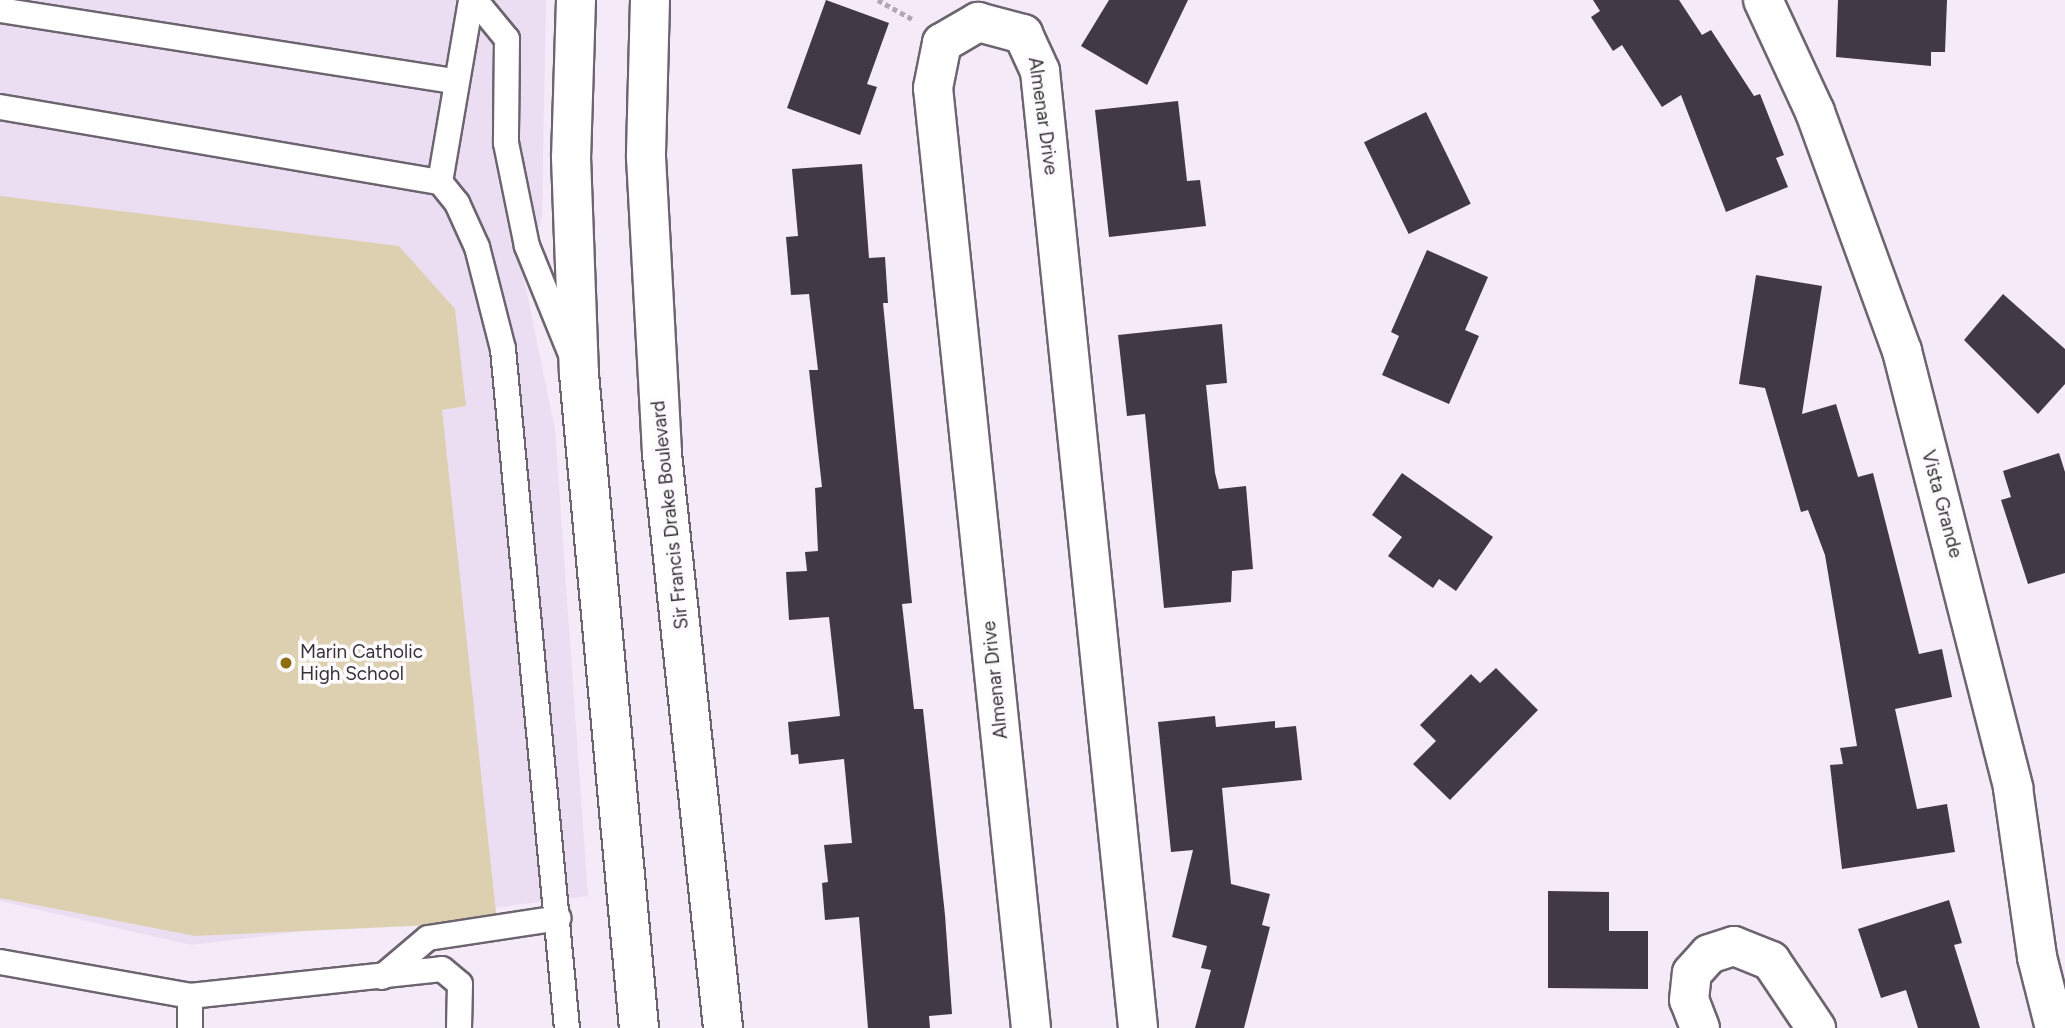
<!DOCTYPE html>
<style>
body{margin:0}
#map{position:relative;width:2065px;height:1028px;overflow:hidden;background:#f4eaf8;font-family:Figtree,sans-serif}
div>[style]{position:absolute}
.built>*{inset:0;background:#ecdef2}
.green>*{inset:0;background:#ddd0b1}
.building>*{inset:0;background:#413944;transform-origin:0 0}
.path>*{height:4.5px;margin-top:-2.25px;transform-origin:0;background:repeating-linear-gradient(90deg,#afa8b2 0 5px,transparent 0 8.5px)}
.roads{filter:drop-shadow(2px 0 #6c646f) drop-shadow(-2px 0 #6c646f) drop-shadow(0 2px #6c646f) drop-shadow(0 -2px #6c646f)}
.lane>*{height:24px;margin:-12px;padding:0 12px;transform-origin:12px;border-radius:12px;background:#fff}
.street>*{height:38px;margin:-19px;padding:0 19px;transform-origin:19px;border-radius:19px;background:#fff}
.primary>*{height:38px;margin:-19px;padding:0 19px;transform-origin:19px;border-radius:19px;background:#fff}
.dots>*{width:19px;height:19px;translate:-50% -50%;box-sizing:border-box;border:4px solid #fdfbfd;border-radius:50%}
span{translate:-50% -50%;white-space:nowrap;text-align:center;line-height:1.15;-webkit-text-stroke:7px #fdfbfd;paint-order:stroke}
.street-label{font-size:19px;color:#363338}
.poi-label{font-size:19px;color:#363338}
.left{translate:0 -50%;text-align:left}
</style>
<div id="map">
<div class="built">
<div style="clip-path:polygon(0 0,546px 0,542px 218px,523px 274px,555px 430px,588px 896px,191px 945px,0 901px)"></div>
</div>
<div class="green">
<div style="clip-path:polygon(0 196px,399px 246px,455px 309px,466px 406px,442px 410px,497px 922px,195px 936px,0 898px)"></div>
</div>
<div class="building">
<div style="clip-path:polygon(826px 0,889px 23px,867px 84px,877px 87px,860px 135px,787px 108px)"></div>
<div style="clip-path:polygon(1109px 0,1188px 0,1147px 85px,1081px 46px)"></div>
<div style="clip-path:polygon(1593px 0,1679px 0,1702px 35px,1711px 30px,1754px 96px,1760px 94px,1784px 155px,1776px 158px,1788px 187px,1726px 212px,1681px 95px,1662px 107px,1622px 45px,1613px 51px,1591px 17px,1600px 11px)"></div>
<div style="clip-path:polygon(1838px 0,1947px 0,1945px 52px,1931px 52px,1931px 66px,1836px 57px)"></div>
<div style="clip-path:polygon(1178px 101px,1187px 181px,1200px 180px,1206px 226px,1109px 237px,1095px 110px)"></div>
<div style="left:1426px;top:112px;width:102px;height:69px;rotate:64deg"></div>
<div style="clip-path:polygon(862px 164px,869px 258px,885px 257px,888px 303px,883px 303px,912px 603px,902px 604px,914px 709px,923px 709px,945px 915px,952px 1014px,929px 1016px,930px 1028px,868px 1028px,859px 917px,825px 920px,822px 883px,828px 882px,824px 845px,852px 843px,844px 759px,799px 764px,798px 754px,791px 755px,788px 722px,840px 716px,829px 617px,789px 620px,786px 572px,807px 571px,805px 552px,818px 551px,815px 488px,822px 487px,809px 370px,818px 370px,809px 294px,791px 295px,786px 237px,798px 236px,792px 169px)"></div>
<div style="clip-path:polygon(1427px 250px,1488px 277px,1465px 330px,1479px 336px,1449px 404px,1382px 375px,1399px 336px,1391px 332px)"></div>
<div style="clip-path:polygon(1756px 275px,1822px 286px,1802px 414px,1836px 404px,1858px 477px,1873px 473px,1919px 654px,1942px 649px,1952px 697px,1895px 709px,1917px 809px,1947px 804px,1955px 852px,1842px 869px,1830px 765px,1843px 764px,1840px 748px,1857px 746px,1825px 555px,1808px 510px,1801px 512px,1765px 388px,1739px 384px)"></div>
<div style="clip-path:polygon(2003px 294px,2065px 349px,2065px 384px,2038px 414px,1964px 340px)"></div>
<div style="clip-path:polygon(1222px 324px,1227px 383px,1206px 385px,1215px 473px,1219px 489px,1246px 486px,1253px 569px,1232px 571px,1231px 602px,1164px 608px,1145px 414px,1127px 416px,1118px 335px)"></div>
<div style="clip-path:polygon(2059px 453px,2065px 472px,2065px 573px,2028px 584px,2001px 500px,2011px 497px,2003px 471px)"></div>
<div style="clip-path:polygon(1402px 473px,1493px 537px,1456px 591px,1439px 579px,1433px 588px,1388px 556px,1402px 537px,1372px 515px)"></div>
<div style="clip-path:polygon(1496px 668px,1538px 710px,1450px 800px,1413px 764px,1436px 741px,1420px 725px,1471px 674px,1480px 683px)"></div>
<div style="clip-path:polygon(1215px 716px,1216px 727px,1275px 721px,1275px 728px,1296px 726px,1302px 780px,1222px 788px,1231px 884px,1270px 894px,1262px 925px,1270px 927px,1244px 1028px,1195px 1028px,1211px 970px,1201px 968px,1207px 946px,1172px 937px,1193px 850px,1171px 852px,1158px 722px)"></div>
<div style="clip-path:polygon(1548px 891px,1609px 892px,1609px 931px,1648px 931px,1648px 989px,1548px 988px)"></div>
<div style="clip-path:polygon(1949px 900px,1962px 943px,1954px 945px,1980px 1028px,1918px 1028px,1906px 990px,1881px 998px,1858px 929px)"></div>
</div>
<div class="path">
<div style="left:878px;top:0;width:39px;rotate:29deg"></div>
</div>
<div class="roads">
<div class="lane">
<div style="left:475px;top:0;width:50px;rotate:50.6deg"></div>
<div style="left:507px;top:39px;width:104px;rotate:90.6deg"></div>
<div style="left:506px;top:143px;width:105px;rotate:78.5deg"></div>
<div style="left:527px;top:246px;width:114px;rotate:67.9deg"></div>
<div style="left:0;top:10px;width:461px;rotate:8.9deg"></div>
<div style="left:0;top:107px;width:446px;rotate:9.7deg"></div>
<div style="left:440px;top:182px;width:27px;rotate:51deg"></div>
<div style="left:457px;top:203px;width:48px;rotate:65.6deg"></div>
<div style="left:477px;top:247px;width:105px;rotate:75.7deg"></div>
<div style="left:503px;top:349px;width:682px;rotate:84.62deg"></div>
<div style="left:440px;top:182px;width:185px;rotate:-80.3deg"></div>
<div style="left:0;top:962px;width:193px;rotate:10.1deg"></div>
<div style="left:190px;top:996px;width:253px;rotate:-6.1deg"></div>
<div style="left:442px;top:969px;width:23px;rotate:40deg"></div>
<div style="left:460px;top:984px;width:44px;rotate:91.3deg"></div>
<div style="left:382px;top:977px;width:60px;rotate:-40.3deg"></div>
<div style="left:428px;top:938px;width:132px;rotate:-8.7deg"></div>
<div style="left:190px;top:996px;width:32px;rotate:90deg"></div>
</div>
<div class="street">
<div style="left:1763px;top:0;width:123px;rotate:65.1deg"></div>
<div style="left:1815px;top:112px;width:254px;rotate:70deg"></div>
<div style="left:1902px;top:351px;width:451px;rotate:75.7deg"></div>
<div style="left:2013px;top:788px;width:171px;rotate:81.9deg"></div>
<div style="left:2037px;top:957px;width:73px;rotate:75.8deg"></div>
<div style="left:1031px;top:1028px;width:945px;rotate:-95.95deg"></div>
<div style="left:933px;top:88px;width:46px;rotate:-78.7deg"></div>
<div style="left:942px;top:43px;width:42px;rotate:-30.3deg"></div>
<div style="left:978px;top:22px;width:47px;rotate:14.9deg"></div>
<div style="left:1023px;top:34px;width:41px;rotate:65.3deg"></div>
<div style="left:1040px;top:71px;width:962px;rotate:84.15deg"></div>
<div style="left:1700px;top:1028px;width:30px;rotate:-111deg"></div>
<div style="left:1689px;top:1000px;width:27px;rotate:-84deg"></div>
<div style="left:1692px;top:973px;width:25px;rotate:-48deg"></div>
<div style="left:1709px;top:954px;width:26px;rotate:-18deg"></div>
<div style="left:1734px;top:946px;width:40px;rotate:22deg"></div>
<div style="left:1771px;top:961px;width:81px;rotate:56.1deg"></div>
</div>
<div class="primary">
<div style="left:576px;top:0;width:157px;rotate:91.8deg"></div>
<div style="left:571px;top:157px;width:217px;rotate:87.9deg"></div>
<div style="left:579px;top:374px;width:657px;rotate:84.76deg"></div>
<div style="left:650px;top:0;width:157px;rotate:91.5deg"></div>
<div style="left:646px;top:157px;width:297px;rotate:86.9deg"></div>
<div style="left:662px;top:454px;width:577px;rotate:83.93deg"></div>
</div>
</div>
<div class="dots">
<div style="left:286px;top:663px;background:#8d6f12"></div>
</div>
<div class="street-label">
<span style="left:1043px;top:116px;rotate:82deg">Almenar Drive</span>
<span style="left:1942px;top:504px;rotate:75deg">Vista Grande</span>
<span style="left:670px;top:515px;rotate:-96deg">Sir Francis Drake Boulevard</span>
<span style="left:995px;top:680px;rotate:-96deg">Almenar Drive</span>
</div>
<div class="poi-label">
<span class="left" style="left:300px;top:663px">Marin Catholic<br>High School</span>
</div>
</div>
